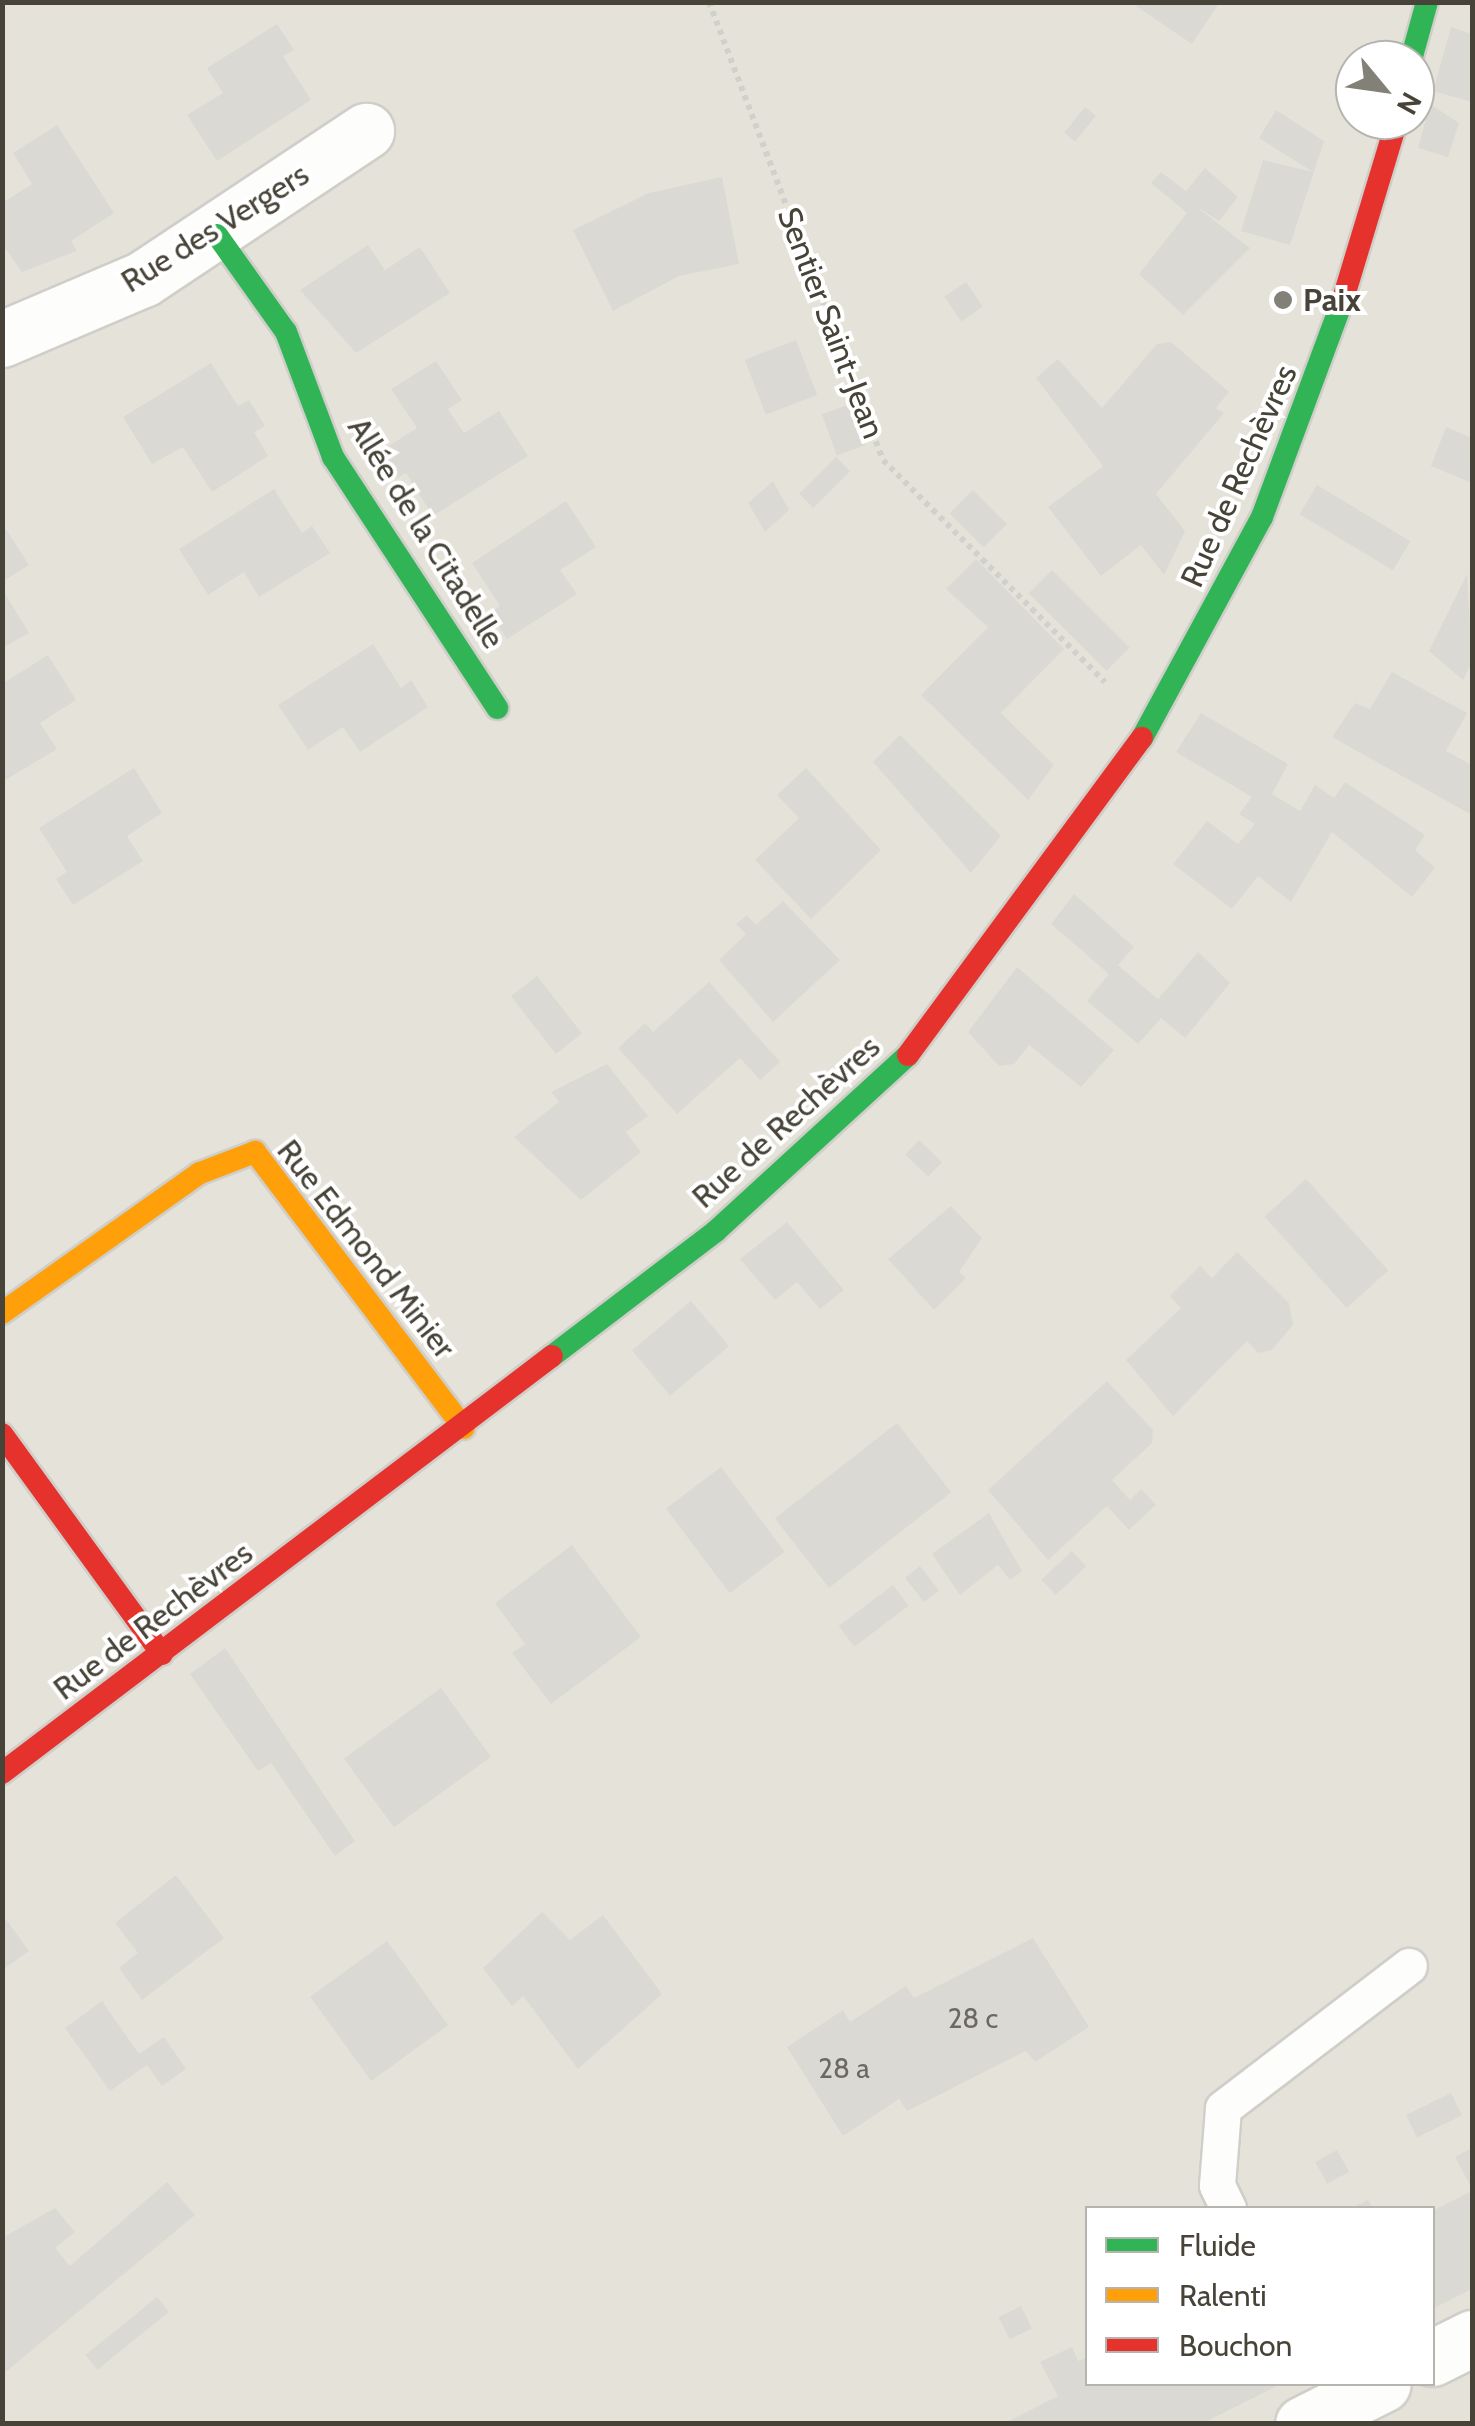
<!DOCTYPE html>
<meta charset="utf-8">
<style>
body{margin:0}
#map{position:relative;width:1475px;height:2426px;overflow:hidden;background:#f1f0eb;font-family:Cabin,sans-serif}
div>[style]{position:absolute}
.residential>*{inset:0;background:#e5e3d9}
.building>*{inset:0;background:#dad9d4;transform-origin:0 0}
.path>*{height:6px;margin-top:-3px;transform-origin:0;background:repeating-linear-gradient(90deg,#d1d0ca 0 5px,transparent 0 10px)}
.roads{filter:drop-shadow(2px 0 #cfcec9) drop-shadow(-2px 0 #cfcec9) drop-shadow(0 2px #cfcec9) drop-shadow(0 -2px #cfcec9)}
.lane>*{height:35px;margin:-17.5px;padding:0 17.5px;transform-origin:17.5px;border-radius:17.5px;background:#fdfdfc}
.street>*{height:55px;margin:-27.5px;padding:0 27.5px;transform-origin:27.5px;border-radius:27.5px;background:#fdfdfc}
.fast>*{height:22px;margin:-11px;padding:0 11px;transform-origin:11px;border-radius:11px;background:#30b455}
.slow>*{height:22px;margin:-11px;padding:0 11px;transform-origin:11px;border-radius:11px;background:#ff9f0a}
.jam>*{height:22px;margin:-11px;padding:0 11px;transform-origin:11px;border-radius:11px;background:#e5322d}
.dots>*{width:28px;height:28px;translate:-50% -50%;box-sizing:border-box;border:5px solid #fff;border-radius:50%}
span{translate:-50% -50%;white-space:nowrap;text-align:center;line-height:1.15;-webkit-text-stroke:8px #fff;paint-order:stroke}
.number-label{font-size:28px;color:#6c6960}
.number-label span{-webkit-text-stroke-width:0}
.street-label{font-size:32px;color:#474338}
.poi-label{font-size:32px;color:#474338;font-weight:700}
.left{translate:0 -50%;text-align:left}
.frame{position:absolute;inset:0;border:5px solid #474338;pointer-events:none}
.legend{position:absolute;left:1085px;top:2206px;width:350px;height:180px;box-sizing:border-box;background:#fff;border:2px solid #b5b4af;margin:0;padding:12px 18px;list-style:none;font-size:30px;color:#474338}
.legend li{display:flex;align-items:center;gap:20px;height:50px}
.legend b{width:50px;border:2px solid #b5b4af}
.north{position:absolute;left:1335px;top:40px;width:100px;height:100px;box-sizing:border-box;background:#fff;border:2px solid #b5b4af;border-radius:50%;rotate:119deg;font-size:28px;font-weight:700;line-height:40px;text-align:center;color:#474338}
.north::after{content:'';display:block;margin:auto;width:35px;height:45px;background:#828077;clip-path:polygon(50% 0,100% 100%,50% 72%,0 100%)}
</style>
<div id="map">
<div class="residential">
<div style="clip-path:polygon(evenodd,3px 3px,1472px 3px,1472px 2423px,3px 2423px,3px 3px,1355px 60px,1415px 60px,1415px 120px,1355px 120px,1355px 60px,3px 3px,1088px 2208px,1432px 2208px,1432px 2384px,1088px 2384px,1088px 2208px)"></div>
</div>
<div class="building">
<div style="clip-path:polygon(1130px 2px,1220px 2px,1192px 44px)"></div>
<div style="clip-path:polygon(277px 24px,294px 50px,283px 56px,311px 100px,217px 161px,187px 115px,223px 93px,207px 68px)"></div>
<div style="clip-path:polygon(1451px 27px,1472px 34px,1472px 102px,1433px 91px)"></div>
<div style="clip-path:polygon(1430px 104px,1459px 123px,1448px 157px,1418px 148px)"></div>
<div style="left:1085px;top:107px;width:14px;height:33px;rotate:39deg"></div>
<div style="clip-path:polygon(1276px 110px,1324px 141px,1290px 245px,1241px 231px,1263px 160px,1313px 172px,1259px 138px)"></div>
<div style="clip-path:polygon(57px 125px,114px 213px,71px 241px,77px 251px,22px 272px,2px 244px,2px 203px,32px 184px,13px 153px)"></div>
<div style="clip-path:polygon(1205px 168px,1238px 197px,1219px 221px,1194px 205px,1250px 248px,1183px 315px,1139px 274px,1187px 213px,1151px 183px,1161px 172px,1186px 191px)"></div>
<div style="clip-path:polygon(722px 177px,739px 264px,679px 276px,613px 311px,573px 230px,649px 193px)"></div>
<div style="clip-path:polygon(368px 245px,385px 270px,420px 247px,450px 293px,356px 353px,300px 290px)"></div>
<div style="left:966px;top:282px;width:30px;height:26px;rotate:56deg"></div>
<div style="left:796px;top:340px;width:59px;height:55px;rotate:69deg"></div>
<div style="clip-path:polygon(1171px 342px,1229px 392px,1216px 408px,1224px 413px,1156px 494px,1185px 531px,1164px 575px,1141px 545px,1101px 576px,1048px 507px,1103px 466px,1036px 378px,1058px 359px,1102px 408px,1157px 344px)"></div>
<div style="clip-path:polygon(436px 361px,462px 400px,448px 409px,464px 433px,499px 411px,528px 456px,433px 516px,406px 473px,395px 479px,378px 453px,417px 428px,391px 389px)"></div>
<div style="clip-path:polygon(211px 363px,238px 406px,249px 400px,265px 426px,254px 432px,268px 456px,212px 492px,183px 447px,152px 464px,123px 417px)"></div>
<div style="left:850px;top:404px;width:44px;height:30px;rotate:70deg"></div>
<div style="clip-path:polygon(1446px 427px,1472px 438px,1472px 483px,1431px 466px)"></div>
<div style="left:836px;top:457px;width:20px;height:52px;rotate:45deg"></div>
<div style="clip-path:polygon(773px 481px,789px 510px,765px 532px,748px 503px)"></div>
<div style="left:1317px;top:485px;width:109px;height:34px;rotate:31deg"></div>
<div style="clip-path:polygon(274px 489px,302px 533px,312px 526px,330px 553px,259px 597px,244px 572px,208px 595px,179px 549px)"></div>
<div style="left:973px;top:490px;width:48px;height:33px;rotate:45deg"></div>
<div style="clip-path:polygon(566px 501px,596px 547px,560px 570px,577px 594px,507px 639px,490px 613px,500px 606px,472px 563px)"></div>
<div style="clip-path:polygon(2px 523px,29px 565px,2px 582px)"></div>
<div style="clip-path:polygon(976px 559px,1064px 649px,1001px 713px,1054px 765px,1028px 800px,921px 695px,988px 627px,946px 589px)"></div>
<div style="left:1052px;top:570px;width:110px;height:33px;rotate:45deg"></div>
<div style="clip-path:polygon(1467px 574px,1472px 662px,1463px 680px,1429px 651px)"></div>
<div style="clip-path:polygon(2px 589px,29px 633px,2px 648px)"></div>
<div style="clip-path:polygon(373px 644px,401px 688px,411px 680px,428px 707px,360px 752px,343px 727px,308px 750px,278px 705px)"></div>
<div style="clip-path:polygon(48px 655px,76px 700px,40px 723px,57px 749px,2px 782px,2px 684px)"></div>
<div style="clip-path:polygon(1392px 672px,1467px 713px,1446px 751px,1472px 765px,1472px 815px,1332px 737px,1355px 703px,1370px 709px)"></div>
<div style="clip-path:polygon(1201px 713px,1288px 764px,1272px 794px,1300px 811px,1315px 785px,1334px 798px,1345px 782px,1425px 835px,1415px 850px,1435px 868px,1412px 897px,1332px 832px,1291px 902px,1258px 876px,1232px 909px,1173px 864px,1207px 821px,1238px 844px,1255px 824px,1239px 814px,1252px 797px,1176px 752px)"></div>
<div style="clip-path:polygon(900px 735px,1001px 836px,971px 873px,873px 762px)"></div>
<div style="clip-path:polygon(134px 768px,162px 813px,127px 836px,143px 861px,73px 905px,56px 879px,67px 872px,39px 828px)"></div>
<div style="clip-path:polygon(806px 768px,881px 850px,811px 919px,755px 860px,799px 818px,777px 795px)"></div>
<div style="clip-path:polygon(1074px 894px,1134px 947px,1118px 965px,1158px 999px,1198px 952px,1230px 983px,1185px 1038px,1161px 1018px,1138px 1044px,1087px 1001px,1109px 974px,1051px 924px)"></div>
<div style="clip-path:polygon(783px 901px,840px 960px,773px 1022px,719px 960px,746px 934px,736px 924px,747px 915px,756px 925px)"></div>
<div style="clip-path:polygon(1017px 967px,1114px 1050px,1081px 1087px,1029px 1045px,1014px 1064px,999px 1066px,968px 1032px)"></div>
<div style="left:537px;top:976px;width:73px;height:33px;rotate:52deg"></div>
<div style="clip-path:polygon(709px 982px,780px 1062px,760px 1080px,740px 1058px,677px 1114px,618px 1048px,645px 1023px,653px 1032px)"></div>
<div style="clip-path:polygon(607px 1064px,648px 1116px,626px 1132px,641px 1152px,581px 1200px,514px 1137px,559px 1102px,551px 1092px)"></div>
<div style="left:919px;top:1140px;width:32px;height:20px;rotate:44deg"></div>
<div style="left:1306px;top:1179px;width:123px;height:56px;rotate:48deg"></div>
<div style="clip-path:polygon(951px 1206px,982px 1238px,959px 1272px,966px 1278px,934px 1310px,888px 1259px)"></div>
<div style="clip-path:polygon(787px 1222px,844px 1290px,820px 1309px,797px 1282px,775px 1300px,740px 1259px)"></div>
<div style="clip-path:polygon(1237px 1252px,1289px 1303px,1293px 1325px,1272px 1350px,1258px 1353px,1247px 1341px,1173px 1416px,1126px 1360px,1181px 1308px,1170px 1296px,1200px 1266px,1212px 1278px)"></div>
<div style="left:691px;top:1301px;width:59px;height:77px;rotate:50deg"></div>
<div style="clip-path:polygon(1107px 1381px,1153px 1430px,1152px 1443px,1112px 1480px,1130px 1500px,1141px 1489px,1156px 1505px,1129px 1530px,1107px 1506px,1048px 1560px,988px 1490px)"></div>
<div style="left:897px;top:1423px;width:88px;height:155px;rotate:52deg"></div>
<div style="left:721px;top:1467px;width:106px;height:69px;rotate:53deg"></div>
<div style="clip-path:polygon(989px 1513px,1022px 1571px,1010px 1580px,998px 1565px,960px 1595px,932px 1554px)"></div>
<div style="clip-path:polygon(572px 1545px,641px 1637px,551px 1704px,512px 1653px,525px 1644px,495px 1603px)"></div>
<div style="left:1072px;top:1551px;width:21px;height:42px;rotate:47deg"></div>
<div style="left:920px;top:1566px;width:31px;height:19px;rotate:52deg"></div>
<div style="left:893px;top:1585px;width:26px;height:68px;rotate:53deg"></div>
<div style="clip-path:polygon(225px 1648px,355px 1841px,335px 1856px,271px 1763px,258px 1771px,190px 1674px)"></div>
<div style="left:441px;top:1688px;width:85px;height:120px;rotate:54deg"></div>
<div style="clip-path:polygon(176px 1875px,224px 1938px,142px 2000px,119px 1968px,138px 1953px,115px 1923px)"></div>
<div style="clip-path:polygon(542px 1912px,570px 1940px,603px 1915px,662px 1994px,578px 2069px,523px 1996px,512px 2006px,483px 1968px)"></div>
<div style="clip-path:polygon(2px 1914px,29px 1951px,2px 1970px)"></div>
<div style="clip-path:polygon(1033px 1938px,1089px 2027px,1035px 2062px,1026px 2051px,907px 2111px,899px 2099px,843px 2136px,787px 2047px,843px 2010px,850px 2022px,906px 1986px,914px 1998px)"></div>
<div style="left:387px;top:1941px;width:104px;height:95px;rotate:54deg"></div>
<div style="clip-path:polygon(102px 2001px,139px 2054px,164px 2037px,186px 2069px,162px 2086px,147px 2065px,110px 2091px,65px 2028px)"></div>
<div style="left:1451px;top:2093px;width:25px;height:50px;rotate:64deg"></div>
<div style="clip-path:polygon(1472px 2148px,1472px 2189px,1455px 2157px)"></div>
<div style="left:1337px;top:2150px;width:25px;height:25px;rotate:61deg"></div>
<div style="clip-path:polygon(167px 2182px,195px 2215px,2px 2375px,2px 2238px,55px 2208px,75px 2232px,55px 2248px,70px 2266px)"></div>
<div style="clip-path:polygon(1472px 2191px,1472px 2289px,1432px 2309px,1432px 2211px)"></div>
<div style="clip-path:polygon(1368px 2200px,1373px 2208px,1351px 2208px,1364px 2202px)"></div>
<div style="left:157px;top:2297px;width:19px;height:92px;rotate:51deg"></div>
<div style="left:1021px;top:2306px;width:25px;height:25px;rotate:64deg"></div>
<div style="clip-path:polygon(1072px 2347px,1078px 2361px,1088px 2357px,1088px 2384px,1281px 2384px,1201px 2424px,1003px 2424px,1058px 2396px,1040px 2362px)"></div>
</div>
<div class="path">
<div style="left:709px;top:2px;width:490px;rotate:69.2deg"></div>
<div style="left:883px;top:460px;width:314px;rotate:45deg"></div>
</div>
<div class="roads">
<div class="lane">
<div style="left:1228px;top:2208px;width:25px;rotate:-116deg"></div>
<div style="left:1217px;top:2185px;width:77px;rotate:-85.5deg"></div>
<div style="left:1223px;top:2108px;width:234px;rotate:-37.4deg"></div>
</div>
<div class="street">
<div style="left:2px;top:339px;width:153px;rotate:-23.1deg"></div>
<div style="left:143px;top:279px;width:268px;rotate:-33.6deg"></div>
<div style="left:1432px;top:2358px;width:45px;rotate:-26.6deg"></div>
<div style="left:1303px;top:2424px;width:89px;rotate:-26.6deg"></div>
</div>
<div class="fast">
<div style="left:1411px;top:60px;width:60px;rotate:-74.6deg"></div>
<div style="left:217px;top:235px;width:119px;rotate:54.6deg"></div>
<div style="left:286px;top:332px;width:134px;rotate:69.4deg"></div>
<div style="left:333px;top:457px;width:300px;rotate:56.8deg"></div>
<div style="left:1142px;top:738px;width:251px;rotate:-61.5deg"></div>
<div style="left:1262px;top:517px;width:236px;rotate:-69.6deg"></div>
<div style="left:552px;top:1356px;width:206px;rotate:-37.3deg"></div>
<div style="left:716px;top:1231px;width:260px;rotate:-42.5deg"></div>
</div>
<div class="slow">
<div style="left:2px;top:1313px;width:242px;rotate:-35.3deg"></div>
<div style="left:200px;top:1173px;width:59px;rotate:-20.9deg"></div>
<div style="left:255px;top:1152px;width:346px;rotate:52.9deg"></div>
</div>
<div class="jam">
<div style="left:1344px;top:296px;width:184px;rotate:-73.2deg"></div>
<div style="left:908px;top:1055px;width:394px;rotate:-53.6deg"></div>
<div style="left:2px;top:1434px;width:272px;rotate:54deg"></div>
<div style="left:2px;top:1773px;width:690px;rotate:-37.17deg"></div>
</div>
</div>
<div class="dots">
<div style="left:1283px;top:300px;background:#828077"></div>
</div>
<div class="number-label">
<span style="left:973px;top:2018px">28 c</span>
<span style="left:844px;top:2068px">28 a</span>
</div>
<div class="street-label">
<span style="left:215px;top:228px;rotate:-32deg">Rue des Vergers</span>
<span style="left:831px;top:323px;rotate:69deg">Sentier Saint-Jean</span>
<span style="left:1239px;top:476px;rotate:-66deg">Rue de Rechèvres</span>
<span style="left:426px;top:533px;rotate:58deg">Allée de la Citadelle</span>
<span style="left:786px;top:1122px;rotate:-42deg">Rue de Rechèvres</span>
<span style="left:366px;top:1249px;rotate:52deg">Rue Edmond Minier</span>
<span style="left:153px;top:1621px;rotate:-37deg">Rue de Rechèvres</span>
</div>
<div class="poi-label">
<span class="left" style="left:1303px;top:300px">Paix</span>
</div>
<div class="frame"></div>
<ul class="legend">
<li><b style="height:12px;background:#30b455"></b>Fluide</li>
<li><b style="height:12px;background:#ff9f0a"></b>Ralenti</li>
<li><b style="height:12px;background:#e5322d"></b>Bouchon</li>
</ul>
<div class="north">N</div>
</div>
